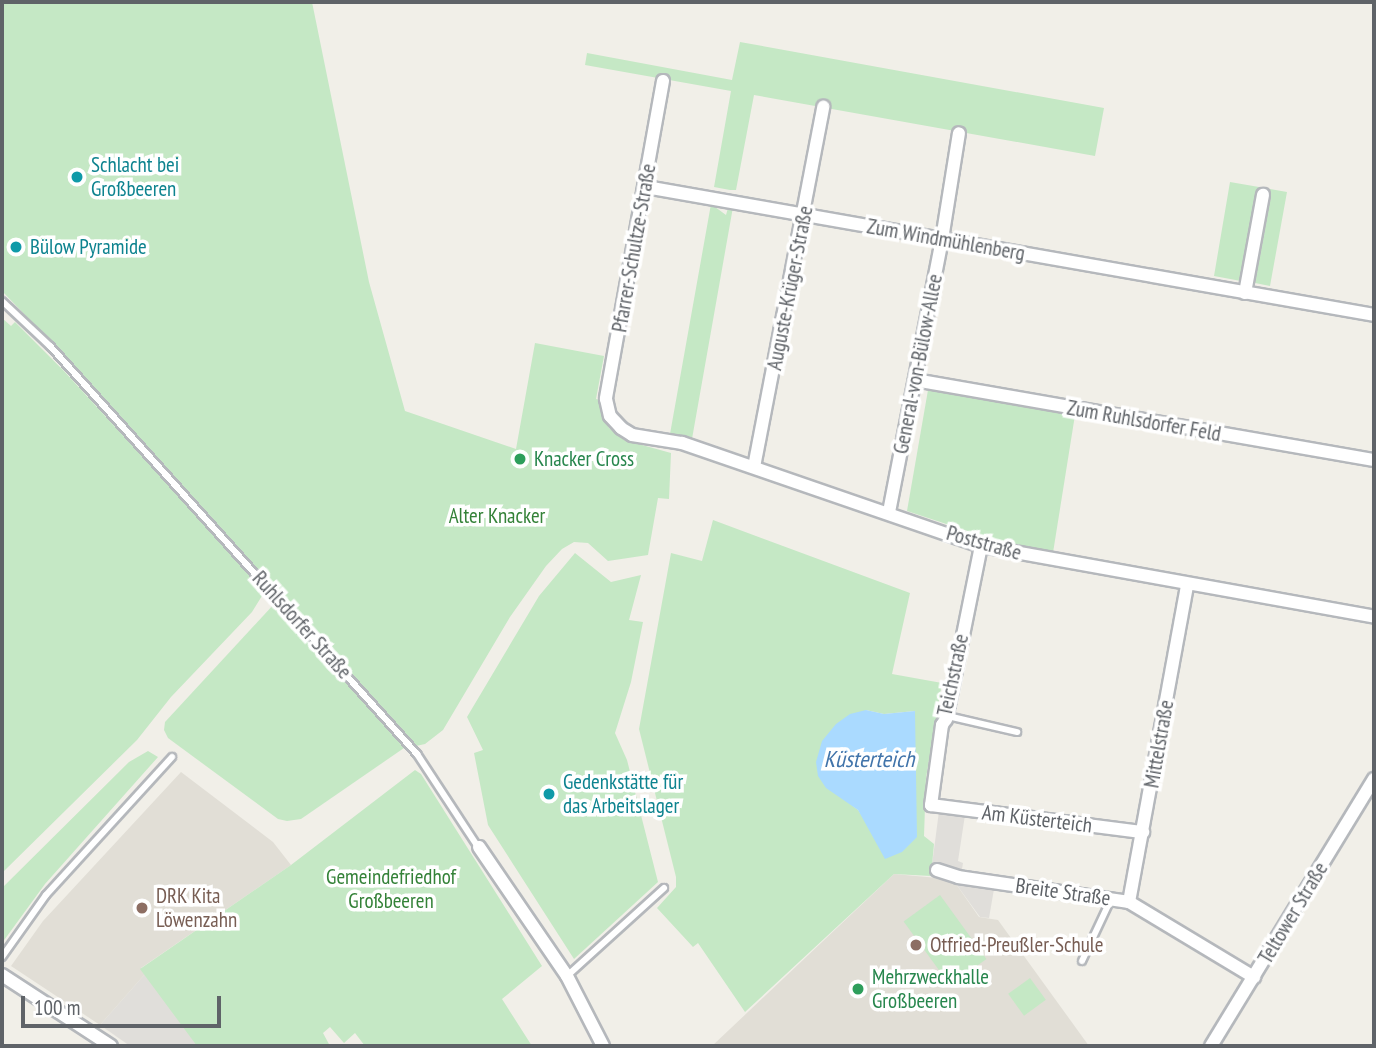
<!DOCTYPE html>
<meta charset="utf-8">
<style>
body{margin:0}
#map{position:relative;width:1376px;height:1048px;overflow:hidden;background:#f1efe8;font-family:"PT Sans Narrow",sans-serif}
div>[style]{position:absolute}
.industrial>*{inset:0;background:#e0deda}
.education>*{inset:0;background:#e1ded6}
.green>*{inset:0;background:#c5e8c5;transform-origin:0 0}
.water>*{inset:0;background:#aadaff}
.roads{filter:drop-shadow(2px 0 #b5b8bc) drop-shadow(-2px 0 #b5b8bc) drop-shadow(0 2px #b5b8bc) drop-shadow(0 -2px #b5b8bc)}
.service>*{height:6px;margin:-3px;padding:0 3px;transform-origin:3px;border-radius:3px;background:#fff}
.minor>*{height:12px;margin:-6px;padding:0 6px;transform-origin:6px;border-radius:6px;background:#fff}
.dots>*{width:19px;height:19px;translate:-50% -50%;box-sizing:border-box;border:4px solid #fff;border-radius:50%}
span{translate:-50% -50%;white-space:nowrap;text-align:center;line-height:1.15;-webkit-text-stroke:7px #fff;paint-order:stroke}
.culture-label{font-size:21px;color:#0d838f}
.left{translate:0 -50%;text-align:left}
.street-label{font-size:21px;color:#5f6368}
.leisure-label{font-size:21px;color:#27864d}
.park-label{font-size:21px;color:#348238}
.education-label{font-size:21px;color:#785e54}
.water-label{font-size:23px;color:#4174aa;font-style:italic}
.frame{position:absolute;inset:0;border:4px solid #5f6368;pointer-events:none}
.scale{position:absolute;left:21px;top:996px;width:200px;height:32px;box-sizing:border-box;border:4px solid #5f6368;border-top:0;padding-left:9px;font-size:21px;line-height:24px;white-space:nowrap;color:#5f6368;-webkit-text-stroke:5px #fff;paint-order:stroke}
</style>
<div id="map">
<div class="industrial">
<div style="clip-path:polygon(939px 811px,965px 815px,958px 861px,963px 863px,961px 875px,932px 865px)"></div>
<div style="clip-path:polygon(956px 884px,994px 889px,989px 918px,980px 917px)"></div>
<div style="clip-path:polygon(145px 974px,198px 1045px,197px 1046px,130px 1046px,100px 1025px)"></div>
</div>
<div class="education">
<div style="clip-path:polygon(181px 772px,273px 842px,291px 865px,141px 968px,145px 974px,100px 1025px,11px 966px,43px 921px)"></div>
<div style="clip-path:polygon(894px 874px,949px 879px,956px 884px,979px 917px,998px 920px,1089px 1046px,712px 1046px)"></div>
</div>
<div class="green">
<div style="clip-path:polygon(2px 2px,312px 2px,369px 282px,405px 411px,516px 449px,535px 343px,604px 356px,596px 399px,600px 400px,601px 412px,609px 428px,624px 440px,671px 453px,669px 499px,658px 498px,648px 555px,608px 561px,588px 543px,574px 542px,562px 549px,546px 566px,510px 617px,443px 730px,425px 744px,416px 746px,53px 344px,2px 291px)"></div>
<div style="clip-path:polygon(740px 42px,1104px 108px,1095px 156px,754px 95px,736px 190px,730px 190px,714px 187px,731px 91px,585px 65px,587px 53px,732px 80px)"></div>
<div style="clip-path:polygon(1230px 182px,1287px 192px,1270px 286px,1255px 283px,1271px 196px,1257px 192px,1241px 281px,1214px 276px)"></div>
<div style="clip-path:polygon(711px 204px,726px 215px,728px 208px,733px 207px,692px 439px,670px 434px)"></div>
<div style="clip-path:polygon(2px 318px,11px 326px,15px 322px,64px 371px,265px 591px,252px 612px,171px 697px,137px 740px,2px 873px)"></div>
<div style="clip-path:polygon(928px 390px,1075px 415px,1052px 559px,907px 511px)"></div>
<div style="clip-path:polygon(evenodd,713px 520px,910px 593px,892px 674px,942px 683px,926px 778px,924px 836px,934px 844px,931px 876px,894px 874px,745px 1012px,698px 943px,693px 947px,657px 908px,676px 887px,676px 877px,639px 729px,671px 553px,702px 561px,713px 520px,866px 710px,884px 714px,915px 711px,915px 738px,871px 829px,858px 810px,844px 799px,866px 710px)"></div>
<div style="clip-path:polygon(575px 553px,611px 582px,641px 575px,629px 620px,643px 622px,631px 682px,615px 733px,627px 760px,658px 882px,574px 959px,488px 825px,474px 753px,483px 750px,467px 717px,539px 596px)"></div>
<div style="clip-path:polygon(275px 603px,404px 748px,301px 819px,287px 821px,278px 819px,168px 738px,164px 730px,165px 722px)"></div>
<div style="clip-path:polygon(148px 751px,158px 757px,45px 884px,2px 943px,2px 888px,129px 762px)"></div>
<div style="clip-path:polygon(415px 770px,421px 774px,542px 966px,502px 999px,532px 1046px,365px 1046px,355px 1033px,344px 1043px,330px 1027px,323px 1033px,330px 1046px,197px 1046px,140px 969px,291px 865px)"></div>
<div style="left:940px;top:895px;width:79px;height:45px;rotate:54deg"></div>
<div style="left:1030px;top:978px;width:27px;height:27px;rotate:54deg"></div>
</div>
<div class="water">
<div style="clip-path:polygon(866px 710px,884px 714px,915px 711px,917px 837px,902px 852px,885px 859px,858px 810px,826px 788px,818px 776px,816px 762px,822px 741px,836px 724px,850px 714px)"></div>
</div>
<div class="roads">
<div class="service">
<div style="left:2px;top:301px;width:66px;rotate:43.2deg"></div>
<div style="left:50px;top:346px;width:549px;rotate:48.03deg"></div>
<div style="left:417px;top:754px;width:111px;rotate:56.7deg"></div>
<div style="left:946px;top:719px;width:6px;rotate:-18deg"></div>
<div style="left:952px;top:717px;width:67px;rotate:13deg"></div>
<div style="left:2px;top:957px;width:76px;rotate:-54.6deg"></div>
<div style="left:46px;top:895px;width:187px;rotate:-47.6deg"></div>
<div style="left:1082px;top:961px;width:68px;rotate:-64.9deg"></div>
<div style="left:567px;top:976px;width:131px;rotate:-42.2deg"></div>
</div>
<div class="minor">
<div style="left:663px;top:81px;width:323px;rotate:100.2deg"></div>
<div style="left:606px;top:399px;width:17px;rotate:77deg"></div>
<div style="left:610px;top:416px;width:16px;rotate:47deg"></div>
<div style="left:621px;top:428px;width:13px;rotate:32deg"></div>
<div style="left:632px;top:435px;width:51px;rotate:9.1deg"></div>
<div style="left:682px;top:443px;width:316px;rotate:19deg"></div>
<div style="left:981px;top:546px;width:399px;rotate:10.2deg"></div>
<div style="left:646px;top:187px;width:739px;rotate:9.97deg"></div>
<div style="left:1245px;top:293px;width:100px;rotate:-79.6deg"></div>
<div style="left:915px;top:380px;width:466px;rotate:9.9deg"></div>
<div style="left:754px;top:467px;width:367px;rotate:-79.1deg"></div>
<div style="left:889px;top:512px;width:278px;rotate:-79deg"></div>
<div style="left:942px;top:239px;width:107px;rotate:-80.9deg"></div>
<div style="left:981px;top:546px;width:177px;rotate:101.4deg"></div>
<div style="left:946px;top:719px;width:7px;rotate:124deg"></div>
<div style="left:942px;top:725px;width:81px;rotate:97.8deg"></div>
<div style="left:931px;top:805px;width:214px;rotate:7.3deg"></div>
<div style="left:479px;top:847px;width:156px;rotate:55.7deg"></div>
<div style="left:567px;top:976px;width:79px;rotate:62.8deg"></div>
<div style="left:937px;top:870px;width:22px;rotate:18deg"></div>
<div style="left:958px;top:877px;width:173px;rotate:8.3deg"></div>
<div style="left:1129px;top:902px;width:146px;rotate:31deg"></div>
<div style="left:1129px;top:902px;width:322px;rotate:-79.6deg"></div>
<div style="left:2px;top:975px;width:130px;rotate:33.1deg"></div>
<div style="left:1211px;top:1046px;width:313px;rotate:-58.6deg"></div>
</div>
</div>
<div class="dots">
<div style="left:77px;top:177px;background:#0f9aa8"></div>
<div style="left:16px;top:247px;background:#0f9aa8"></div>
<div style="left:520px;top:459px;background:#2e9e5b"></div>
<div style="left:549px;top:794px;background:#0f9aa8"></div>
<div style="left:142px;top:908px;background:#8d6e63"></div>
<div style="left:916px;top:945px;background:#8d6e63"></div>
<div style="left:858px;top:989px;background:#2e9e5b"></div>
</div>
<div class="culture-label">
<span class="left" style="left:91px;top:177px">Schlacht bei<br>Großbeeren</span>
<span class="left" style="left:30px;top:247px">Bülow Pyramide</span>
<span class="left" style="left:563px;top:794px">Gedenkstätte für<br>das Arbeitslager</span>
</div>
<div class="street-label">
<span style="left:946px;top:240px;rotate:10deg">Zum Windmühlenberg</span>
<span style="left:634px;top:248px;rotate:-80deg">Pfarrer-Schultze-Straße</span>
<span style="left:790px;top:288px;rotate:-79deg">Auguste-Krüger-Straße</span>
<span style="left:918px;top:364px;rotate:-79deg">General-von-Bülow-Allee</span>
<span style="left:1144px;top:421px;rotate:10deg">Zum Ruhlsdorfer Feld</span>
<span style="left:984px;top:543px;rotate:16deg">Poststraße</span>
<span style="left:302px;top:625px;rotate:48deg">Ruhlsdorfer Straße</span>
<span style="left:953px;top:675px;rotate:-78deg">Teichstraße</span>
<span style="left:1159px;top:744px;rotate:-80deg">Mittelstraße</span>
<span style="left:1037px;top:819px;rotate:7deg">Am Küsterteich</span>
<span style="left:1063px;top:892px;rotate:8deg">Breite Straße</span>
<span style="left:1293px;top:913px;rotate:-59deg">Teltower Straße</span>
</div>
<div class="leisure-label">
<span class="left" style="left:534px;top:459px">Knacker Cross</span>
<span class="left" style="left:872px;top:989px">Mehrzweckhalle<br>Großbeeren</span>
</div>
<div class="park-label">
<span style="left:497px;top:516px">Alter Knacker</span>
<span style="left:391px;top:889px">Gemeindefriedhof<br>Großbeeren</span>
</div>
<div class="education-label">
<span class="left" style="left:156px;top:908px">DRK Kita<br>Löwenzahn</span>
<span class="left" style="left:930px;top:945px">Otfried-Preußler-Schule</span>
</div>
<div class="water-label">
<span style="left:869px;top:759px">Küsterteich</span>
</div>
<div class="frame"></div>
<div class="scale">100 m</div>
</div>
